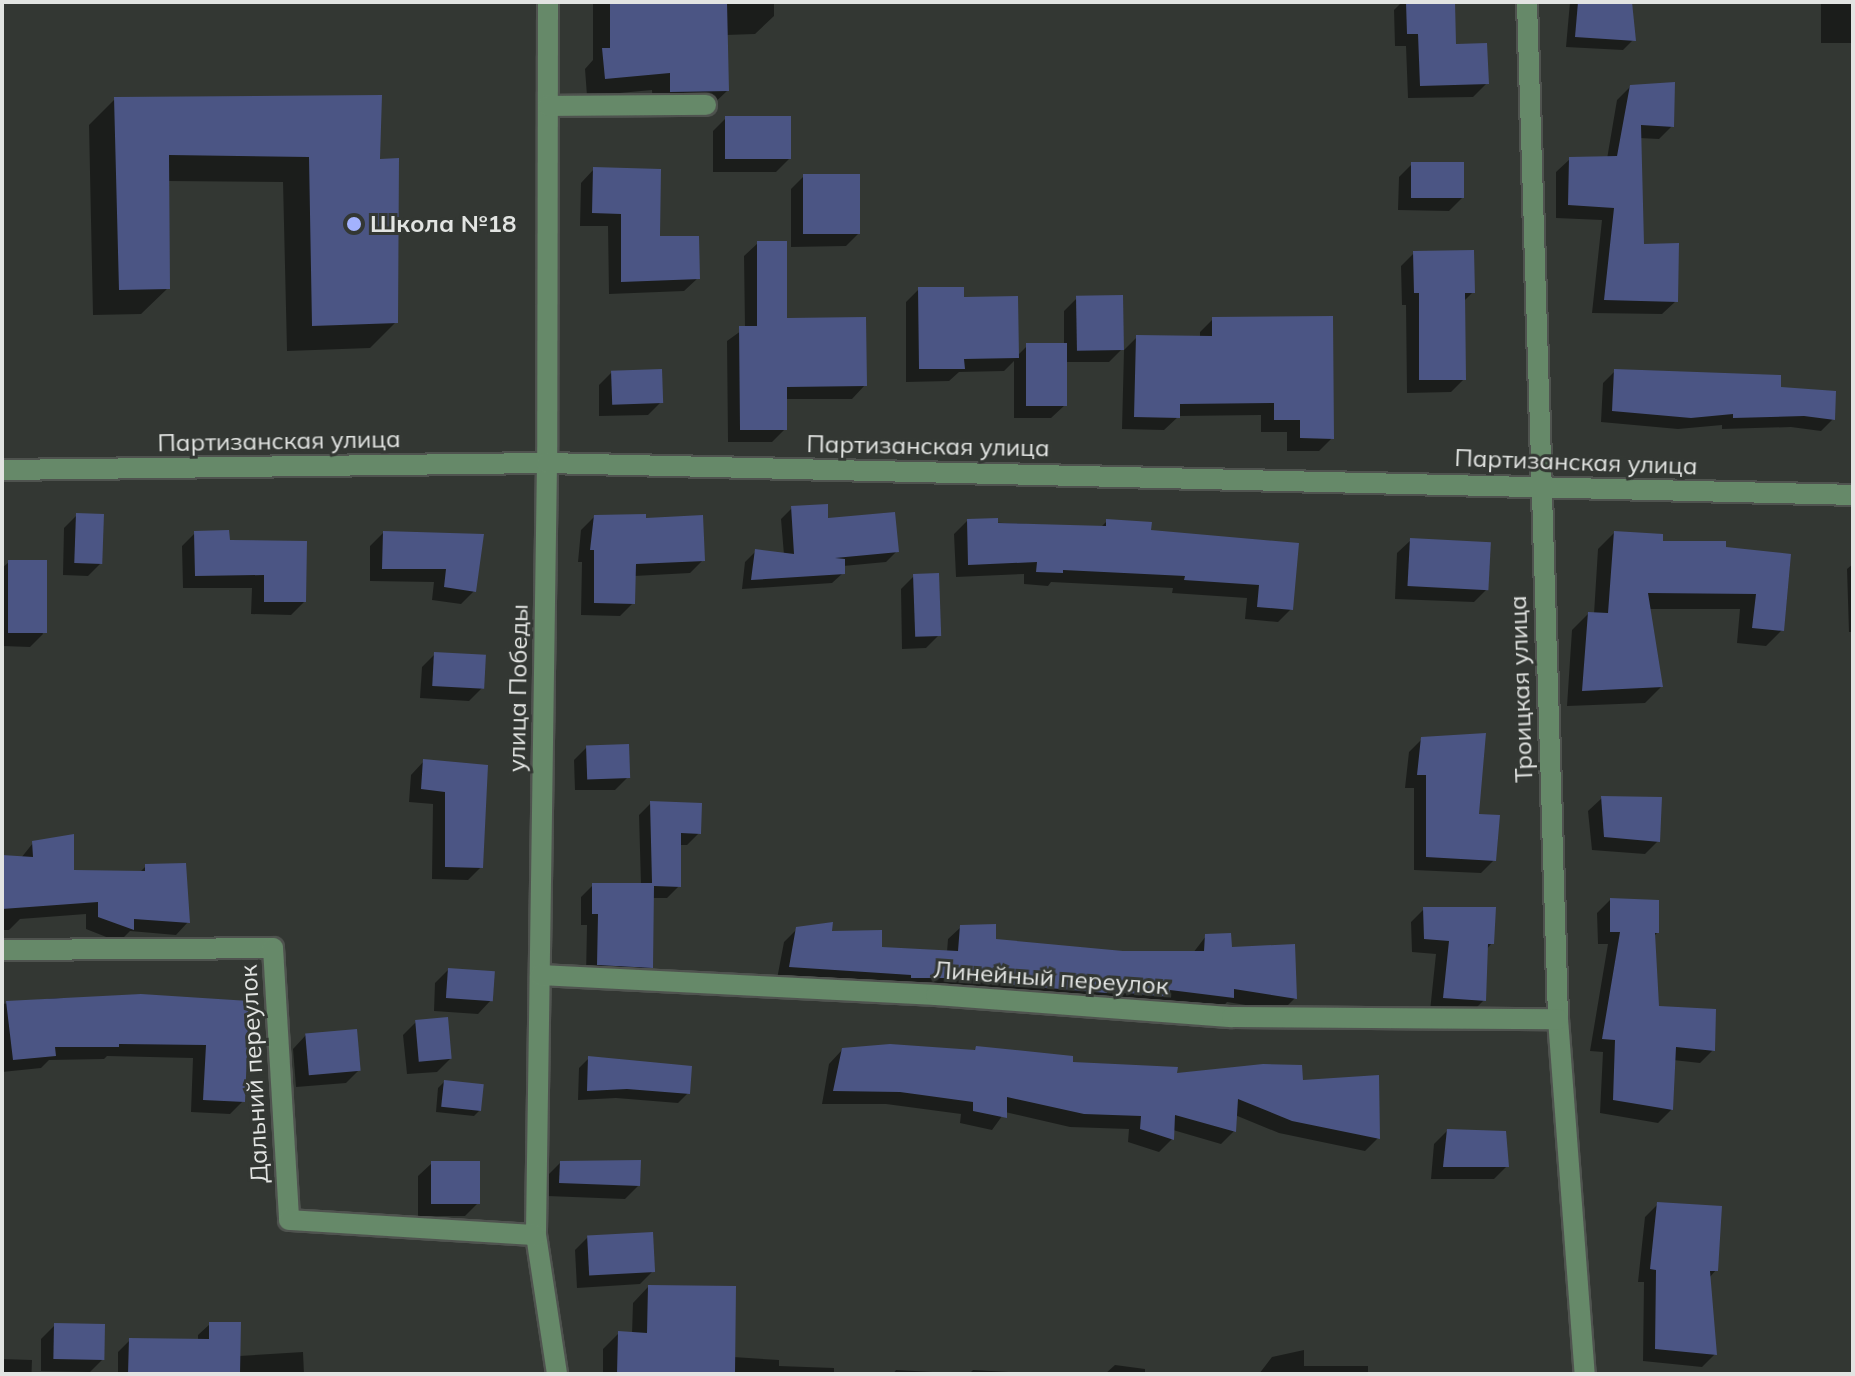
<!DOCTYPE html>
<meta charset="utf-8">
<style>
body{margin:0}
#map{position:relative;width:1855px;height:1376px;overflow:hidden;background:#333733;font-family:Mulish,sans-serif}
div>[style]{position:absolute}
.shadow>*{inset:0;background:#0007;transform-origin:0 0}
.building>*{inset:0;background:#4b5584;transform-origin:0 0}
.roads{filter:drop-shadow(2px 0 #4f534f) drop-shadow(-2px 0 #4f534f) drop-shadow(0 2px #4f534f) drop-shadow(0 -2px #4f534f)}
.minor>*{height:20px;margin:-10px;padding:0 10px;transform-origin:10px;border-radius:10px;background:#668969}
.dots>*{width:22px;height:22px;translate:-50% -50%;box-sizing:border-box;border:4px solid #333733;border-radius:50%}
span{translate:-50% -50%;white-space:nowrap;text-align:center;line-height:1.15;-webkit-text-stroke:6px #333733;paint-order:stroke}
.poi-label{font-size:24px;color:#e2e4e2;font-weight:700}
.left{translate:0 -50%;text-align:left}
.street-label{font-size:24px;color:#e2e4e2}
.frame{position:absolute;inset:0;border:4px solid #e2e4e2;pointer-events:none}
</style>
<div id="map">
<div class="shadow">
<div style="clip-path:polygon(593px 2px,774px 2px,774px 16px,755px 34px,726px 35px,727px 91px,708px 109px,653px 110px,652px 90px,587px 96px,585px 69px,593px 60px)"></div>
<div style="clip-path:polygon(1402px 2px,1453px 2px,1454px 46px,1487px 83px,1473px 97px,1408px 98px,1406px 46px,1395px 46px,1394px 10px)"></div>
<div style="clip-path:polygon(1570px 2px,1618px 2px,1633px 40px,1623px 50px,1566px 47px)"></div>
<div style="left:1821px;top:2px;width:32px;height:41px"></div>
<div style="clip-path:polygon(1630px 87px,1672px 126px,1659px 139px,1639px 138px,1642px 246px,1676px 301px,1662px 314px,1592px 313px,1602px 220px,1556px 218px,1556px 172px,1570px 159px,1607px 159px,1617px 100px)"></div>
<div style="clip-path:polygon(115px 99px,378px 161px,396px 322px,370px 348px,287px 351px,283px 182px,167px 181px,168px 288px,141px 314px,93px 315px,89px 125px)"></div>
<div style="clip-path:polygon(726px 118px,789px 159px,776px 172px,713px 172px,713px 131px)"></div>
<div style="clip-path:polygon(1412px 164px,1462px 198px,1449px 211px,1398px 210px,1399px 177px)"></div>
<div style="clip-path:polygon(594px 169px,698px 278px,684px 291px,609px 294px,608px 226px,580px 226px,581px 183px)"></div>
<div style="clip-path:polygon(804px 176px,859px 233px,846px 246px,791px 247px,791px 189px)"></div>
<div style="clip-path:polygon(758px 243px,785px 320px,865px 385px,852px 399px,785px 399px,785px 429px,772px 442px,728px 442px,727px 341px,745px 328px,744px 256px)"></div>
<div style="clip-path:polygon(1414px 253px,1473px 292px,1463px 302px,1464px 379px,1451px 392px,1407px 393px,1406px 305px,1402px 305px,1401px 266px)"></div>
<div style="clip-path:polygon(919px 289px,962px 299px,1017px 356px,1027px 346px,1064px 346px,1064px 311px,1077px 298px,1122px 349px,1109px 362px,1065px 362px,1065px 405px,1051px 418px,1014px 418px,1014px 361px,1004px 371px,959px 372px,949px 381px,906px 382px,906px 302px)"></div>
<div style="clip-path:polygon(1213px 319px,1332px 438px,1319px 451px,1287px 451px,1287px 432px,1261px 432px,1261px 415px,1179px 416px,1164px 430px,1122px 429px,1124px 350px,1137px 337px,1200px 338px,1200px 332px)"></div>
<div style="clip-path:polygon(1615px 371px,1779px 389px,1833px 419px,1821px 431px,1791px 427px,1722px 429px,1722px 425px,1678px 429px,1601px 422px,1603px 383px)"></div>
<div style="clip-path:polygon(612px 372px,661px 402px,648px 415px,599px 416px,599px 385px)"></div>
<div style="clip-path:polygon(792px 508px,827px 520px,897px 551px,886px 562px,843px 566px,843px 573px,832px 583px,742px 589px,745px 562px,755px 552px,784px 555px,781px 519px)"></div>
<div style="clip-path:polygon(77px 515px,102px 562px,88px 576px,63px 575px,64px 528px)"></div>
<div style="clip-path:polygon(594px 517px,644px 520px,703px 560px,690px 573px,634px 576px,633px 603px,620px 616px,581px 615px,582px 562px,578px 562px,581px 530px)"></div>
<div style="clip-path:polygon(967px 521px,1100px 528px,1107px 521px,1149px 532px,1296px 545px,1291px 609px,1278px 622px,1245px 619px,1247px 598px,1172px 593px,1173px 588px,1051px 582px,1048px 586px,1024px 584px,1024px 574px,956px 577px,954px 534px)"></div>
<div style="clip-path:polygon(195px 533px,228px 542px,304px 602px,291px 615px,251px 614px,252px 588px,183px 588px,182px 546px)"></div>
<div style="clip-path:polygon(383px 533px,482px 536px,474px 591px,461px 604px,432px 600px,434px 582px,370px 581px,370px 546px)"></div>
<div style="clip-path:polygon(1614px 533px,1661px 543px,1724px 549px,1782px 630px,1766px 646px,1737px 643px,1740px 609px,1649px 609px,1661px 687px,1645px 703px,1567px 706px,1572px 630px,1588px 614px,1594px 614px,1598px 549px)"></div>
<div style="clip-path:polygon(1411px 540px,1487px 589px,1474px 602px,1395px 599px,1397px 553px)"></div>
<div style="clip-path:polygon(9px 562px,43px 634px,30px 647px,2px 646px,2px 568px)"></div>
<div style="clip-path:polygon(1853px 564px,1853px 632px,1849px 632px,1847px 569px)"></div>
<div style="clip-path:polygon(914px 576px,939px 635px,926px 648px,902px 649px,901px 589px)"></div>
<div style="clip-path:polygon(435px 654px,482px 688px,469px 701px,420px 698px,422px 667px)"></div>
<div style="clip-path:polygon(1422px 739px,1477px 815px,1494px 860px,1481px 873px,1414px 870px,1414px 788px,1405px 788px,1409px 752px)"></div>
<div style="clip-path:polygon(587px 747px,628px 777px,615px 790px,575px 790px,574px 760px)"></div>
<div style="clip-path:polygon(424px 761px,485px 767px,481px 867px,468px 880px,432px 879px,433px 804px,409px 802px,411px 775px)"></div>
<div style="clip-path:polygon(1602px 798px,1658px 841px,1645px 854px,1592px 850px,1588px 811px)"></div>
<div style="clip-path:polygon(651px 803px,699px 833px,687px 845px,679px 845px,679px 886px,667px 898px,652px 898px,651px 967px,640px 979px,586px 976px,587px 925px,581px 925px,581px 897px,593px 885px,641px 885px,639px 815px)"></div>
<div style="clip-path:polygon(33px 843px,72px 872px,139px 873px,146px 866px,188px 922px,176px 935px,130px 931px,119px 942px,86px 929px,86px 914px,20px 919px,9px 930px,2px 930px,2px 857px,21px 858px)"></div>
<div style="clip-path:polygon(1610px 900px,1657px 933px,1653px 937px,1657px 1008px,1713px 1050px,1700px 1063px,1673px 1060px,1671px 1110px,1658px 1123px,1600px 1113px,1603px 1052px,1590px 1051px,1608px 944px,1598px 944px,1597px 913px)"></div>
<div style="clip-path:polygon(1424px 909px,1492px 943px,1486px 950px,1484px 1000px,1471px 1013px,1430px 1011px,1436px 954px,1412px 952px,1411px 922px)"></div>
<div style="clip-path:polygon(961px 927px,994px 941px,1122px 953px,1193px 953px,1206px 936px,1230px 949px,1295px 998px,1282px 1011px,1227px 1002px,1220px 1010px,777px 979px,784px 942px,797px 929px,830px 933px,880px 948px,947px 952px,948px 939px)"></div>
<div style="clip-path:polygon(448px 970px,491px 1000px,478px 1014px,434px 1011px,435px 983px)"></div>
<div style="clip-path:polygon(56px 998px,247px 1003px,243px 1101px,230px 1114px,191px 1112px,193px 1058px,107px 1056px,104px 1059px,49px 1060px,41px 1068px,2px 1072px,2px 1004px)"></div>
<div style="clip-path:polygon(416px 1022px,450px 1059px,437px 1072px,407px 1074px,403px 1035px)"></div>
<div style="clip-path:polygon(306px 1035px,359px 1070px,346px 1083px,296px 1087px,293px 1049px)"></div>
<div style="clip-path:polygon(976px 1048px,1071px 1064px,1175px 1076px,1301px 1082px,1378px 1138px,1365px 1151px,1279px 1133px,1235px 1115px,1234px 1131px,1221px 1144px,1173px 1130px,1172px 1139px,1159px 1152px,1128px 1142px,1129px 1129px,1070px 1127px,1005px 1112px,992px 1130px,960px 1123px,961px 1114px,886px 1104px,822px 1104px,829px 1064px,842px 1050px,973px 1052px)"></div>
<div style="clip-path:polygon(589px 1058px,688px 1093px,678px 1103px,616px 1098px,578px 1100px,579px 1068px)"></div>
<div style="clip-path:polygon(444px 1082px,480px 1110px,474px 1116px,436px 1112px,438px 1088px)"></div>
<div style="clip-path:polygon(1447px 1131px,1507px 1166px,1494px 1179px,1431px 1179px,1434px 1144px)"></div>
<div style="clip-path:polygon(432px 1163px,478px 1203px,465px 1216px,418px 1216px,418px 1176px)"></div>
<div style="clip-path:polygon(560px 1163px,638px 1186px,625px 1199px,547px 1196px,547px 1176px)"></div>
<div style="clip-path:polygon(1658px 1204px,1716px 1270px,1709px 1278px,1715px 1354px,1702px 1367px,1643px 1361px,1644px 1282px,1638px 1282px,1645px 1217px)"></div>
<div style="clip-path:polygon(588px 1237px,653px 1271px,640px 1284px,577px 1288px,575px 1250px)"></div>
<div style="clip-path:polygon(648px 1287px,733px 1357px,779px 1360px,779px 1366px,834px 1368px,834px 1374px,603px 1374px,603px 1349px,619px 1333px,632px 1334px,633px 1303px)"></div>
<div style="clip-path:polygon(210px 1324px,239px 1356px,303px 1352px,304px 1374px,118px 1374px,118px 1352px,130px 1340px,198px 1341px,198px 1335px)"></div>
<div style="clip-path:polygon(55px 1325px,103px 1359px,90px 1372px,41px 1371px,41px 1339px)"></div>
<div style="clip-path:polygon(1304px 1350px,1304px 1366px,1368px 1366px,1368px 1374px,1259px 1374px,1272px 1357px)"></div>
<div style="left:2px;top:1359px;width:30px;height:15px;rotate:2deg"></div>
<div style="clip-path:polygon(1115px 1365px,1145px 1369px,1145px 1374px,1105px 1374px)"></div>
<div style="clip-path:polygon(896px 1370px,969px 1374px,973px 1370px,1047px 1374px,893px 1374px)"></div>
</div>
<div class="building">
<div style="clip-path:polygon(610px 2px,727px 2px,729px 91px,670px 92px,670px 73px,605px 79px,602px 48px,610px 48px)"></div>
<div style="clip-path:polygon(1406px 2px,1455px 2px,1456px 44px,1487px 43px,1489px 84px,1420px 86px,1418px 34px,1407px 34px)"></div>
<div style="clip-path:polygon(1578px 2px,1632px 2px,1636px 41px,1575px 37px)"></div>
<div style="clip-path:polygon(1675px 82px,1674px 127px,1641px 125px,1644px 244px,1679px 243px,1678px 302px,1604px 300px,1614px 208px,1568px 205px,1569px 157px,1617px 156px,1630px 85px)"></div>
<div style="clip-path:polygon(382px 95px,380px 159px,399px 158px,398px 323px,312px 326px,309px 157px,169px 155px,170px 289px,119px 290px,114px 97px)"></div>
<div style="left:725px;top:116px;width:66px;height:43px"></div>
<div style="left:1411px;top:162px;width:53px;height:36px"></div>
<div style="clip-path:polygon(593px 167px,661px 169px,660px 236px,699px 236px,700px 279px,621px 282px,621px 214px,592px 213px)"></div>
<div style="left:803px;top:174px;width:57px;height:60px"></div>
<div style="clip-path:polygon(757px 241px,787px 241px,787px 318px,866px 317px,867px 386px,787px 387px,787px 430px,740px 430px,739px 326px,757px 326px)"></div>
<div style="clip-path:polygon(1474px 250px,1475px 293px,1465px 293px,1466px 380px,1419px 380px,1419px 293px,1414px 293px,1413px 251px)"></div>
<div style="clip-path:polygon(918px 287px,964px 287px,964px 297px,1018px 296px,1019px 358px,964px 359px,965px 369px,919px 369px)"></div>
<div style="left:1123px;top:295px;width:55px;height:47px;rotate:89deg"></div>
<div style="clip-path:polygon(1333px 316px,1334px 439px,1300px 438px,1300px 420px,1274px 420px,1274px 403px,1180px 404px,1180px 418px,1134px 417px,1136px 335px,1212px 336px,1212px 317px)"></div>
<div style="left:1067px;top:343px;width:63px;height:41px;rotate:90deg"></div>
<div style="left:662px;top:369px;width:34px;height:51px;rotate:88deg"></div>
<div style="clip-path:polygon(1614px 369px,1781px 375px,1781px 387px,1836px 391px,1835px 420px,1804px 416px,1733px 418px,1733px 414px,1691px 418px,1612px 411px)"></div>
<div style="clip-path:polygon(828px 504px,828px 518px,895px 512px,899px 552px,835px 558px,845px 559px,845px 574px,751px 580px,755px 549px,794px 554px,791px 506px)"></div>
<div style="left:76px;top:513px;width:28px;height:50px;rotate:2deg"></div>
<div style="clip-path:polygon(646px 514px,646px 518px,703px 515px,705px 561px,636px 564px,635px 604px,594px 603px,594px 550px,590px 550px,594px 515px)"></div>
<div style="clip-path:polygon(998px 518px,998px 523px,1106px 526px,1106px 519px,1152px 522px,1151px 530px,1299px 543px,1293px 610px,1257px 607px,1259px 585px,1184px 580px,1185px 576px,1063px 570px,1063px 573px,1036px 572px,1037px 562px,968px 565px,967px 519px)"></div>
<div style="clip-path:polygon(229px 530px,230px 540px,307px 541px,306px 602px,264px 602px,264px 575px,195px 576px,194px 531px)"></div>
<div style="clip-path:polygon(383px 531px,484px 534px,476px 592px,444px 587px,446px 569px,382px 569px)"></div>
<div style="clip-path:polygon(1614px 531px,1663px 534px,1663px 541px,1726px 541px,1726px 547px,1791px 554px,1784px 631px,1752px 628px,1756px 594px,1648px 593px,1663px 687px,1582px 691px,1588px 612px,1608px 613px)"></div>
<div style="left:1410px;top:538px;width:81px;height:48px;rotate:3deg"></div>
<div style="left:8px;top:560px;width:39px;height:73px"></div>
<div style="left:939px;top:573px;width:63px;height:26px;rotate:88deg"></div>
<div style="left:434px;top:652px;width:52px;height:34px;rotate:3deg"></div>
<div style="clip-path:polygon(1486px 733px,1479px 814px,1500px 815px,1496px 861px,1426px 857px,1426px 775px,1417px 775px,1421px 737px)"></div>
<div style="left:629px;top:744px;width:34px;height:43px;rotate:88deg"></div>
<div style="clip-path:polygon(423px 759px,488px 765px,483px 868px,445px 867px,445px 792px,421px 789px)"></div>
<div style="clip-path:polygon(1601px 796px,1662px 797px,1660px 842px,1604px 837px)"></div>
<div style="clip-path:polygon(650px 801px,702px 803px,701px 834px,681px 833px,681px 887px,654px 886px,653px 968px,597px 965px,598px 914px,592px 914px,592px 883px,652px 883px)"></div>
<div style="clip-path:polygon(74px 834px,74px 870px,145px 871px,145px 864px,186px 863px,190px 923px,134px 919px,134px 930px,98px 917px,98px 902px,2px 909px,2px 855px,33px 857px,32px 841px)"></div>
<div style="clip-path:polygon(1610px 898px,1659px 900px,1659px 933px,1655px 933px,1659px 1006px,1716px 1009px,1715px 1051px,1676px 1047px,1673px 1110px,1613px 1100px,1615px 1040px,1602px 1039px,1620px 932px,1610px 932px)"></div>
<div style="clip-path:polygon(1423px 907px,1496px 907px,1494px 944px,1488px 944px,1486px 1001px,1443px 998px,1449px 941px,1424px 939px)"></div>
<div style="clip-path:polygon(833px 922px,832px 931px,882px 930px,882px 947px,958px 951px,960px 925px,996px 924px,996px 939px,1123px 951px,1204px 951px,1205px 934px,1231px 933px,1232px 947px,1295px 944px,1297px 999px,1234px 989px,1234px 998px,1170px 990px,1170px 997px,1108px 991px,1107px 993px,1012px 985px,1013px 978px,911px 978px,911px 975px,789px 967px,796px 927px)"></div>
<div style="left:448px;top:968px;width:47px;height:30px;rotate:4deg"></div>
<div style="clip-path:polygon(141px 994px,249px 1001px,245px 1102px,203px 1100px,206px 1045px,119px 1044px,119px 1047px,55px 1047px,56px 1056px,13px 1060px,6px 1001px)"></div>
<div style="left:448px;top:1017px;width:42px;height:33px;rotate:85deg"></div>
<div style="left:357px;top:1029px;width:42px;height:52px;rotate:85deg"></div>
<div style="clip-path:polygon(890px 1044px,975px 1050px,976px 1046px,1073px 1056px,1073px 1062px,1178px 1067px,1177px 1073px,1263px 1064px,1302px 1065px,1303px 1080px,1379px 1075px,1380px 1139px,1292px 1121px,1238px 1099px,1236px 1132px,1175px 1115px,1174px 1140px,1140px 1129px,1141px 1116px,1084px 1114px,1007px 1097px,1007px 1118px,973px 1111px,973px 1102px,900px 1092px,833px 1091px,842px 1048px)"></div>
<div style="clip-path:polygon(588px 1056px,692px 1066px,690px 1094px,627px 1089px,587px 1091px)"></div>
<div style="left:444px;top:1080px;width:40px;height:27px;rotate:6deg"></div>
<div style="clip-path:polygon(1447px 1129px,1506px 1131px,1509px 1167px,1443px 1167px)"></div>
<div style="clip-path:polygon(641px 1160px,640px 1186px,559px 1183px,560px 1161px)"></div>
<div style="left:431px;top:1161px;width:49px;height:43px"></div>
<div style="clip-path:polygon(1657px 1202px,1722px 1206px,1718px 1271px,1710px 1271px,1717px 1355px,1655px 1349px,1656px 1270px,1650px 1269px)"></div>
<div style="left:653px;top:1232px;width:40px;height:66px;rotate:87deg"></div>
<div style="clip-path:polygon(648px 1285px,736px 1286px,735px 1374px,617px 1374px,618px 1331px,647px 1333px)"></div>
<div style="clip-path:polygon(209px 1322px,241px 1322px,240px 1374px,128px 1374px,129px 1338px,209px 1339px)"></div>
<div style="left:54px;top:1323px;width:51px;height:36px;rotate:1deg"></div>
</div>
<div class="roads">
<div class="minor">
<div style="left:548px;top:2px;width:461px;rotate:90.1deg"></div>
<div style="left:547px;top:463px;width:772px;rotate:90.82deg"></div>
<div style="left:536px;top:1235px;width:141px;rotate:81.4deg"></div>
<div style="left:1527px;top:2px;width:1017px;rotate:88.25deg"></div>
<div style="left:1558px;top:1019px;width:356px;rotate:85.7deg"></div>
<div style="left:548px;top:106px;width:158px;rotate:-0.4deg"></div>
<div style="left:2px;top:470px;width:545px;rotate:-0.74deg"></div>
<div style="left:547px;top:463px;width:1306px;rotate:1.4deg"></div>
<div style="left:2px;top:950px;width:271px;rotate:-0.4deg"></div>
<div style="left:273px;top:948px;width:272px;rotate:86.6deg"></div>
<div style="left:289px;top:1220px;width:247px;rotate:3.5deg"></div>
<div style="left:540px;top:975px;width:397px;rotate:2.9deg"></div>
<div style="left:936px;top:995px;width:297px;rotate:4.3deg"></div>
<div style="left:1232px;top:1017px;width:326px;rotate:0.4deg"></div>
</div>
</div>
<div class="dots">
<div style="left:354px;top:224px;background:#a3b2fd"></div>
</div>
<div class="poi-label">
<span class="left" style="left:370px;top:224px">Школа №18</span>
</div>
<div class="street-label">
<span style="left:279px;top:441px;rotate:-1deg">Партизанская улица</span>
<span style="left:928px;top:446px;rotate:1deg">Партизанская улица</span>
<span style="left:1576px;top:462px;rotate:2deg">Партизанская улица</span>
<span style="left:518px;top:688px;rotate:-89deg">улица Победы</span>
<span style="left:1521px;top:689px;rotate:-92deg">Троицкая улица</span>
<span style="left:1051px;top:978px;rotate:4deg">Линейный переулок</span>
<span style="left:254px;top:1074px;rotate:-93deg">Дальний переулок</span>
</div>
<div class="frame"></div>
</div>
